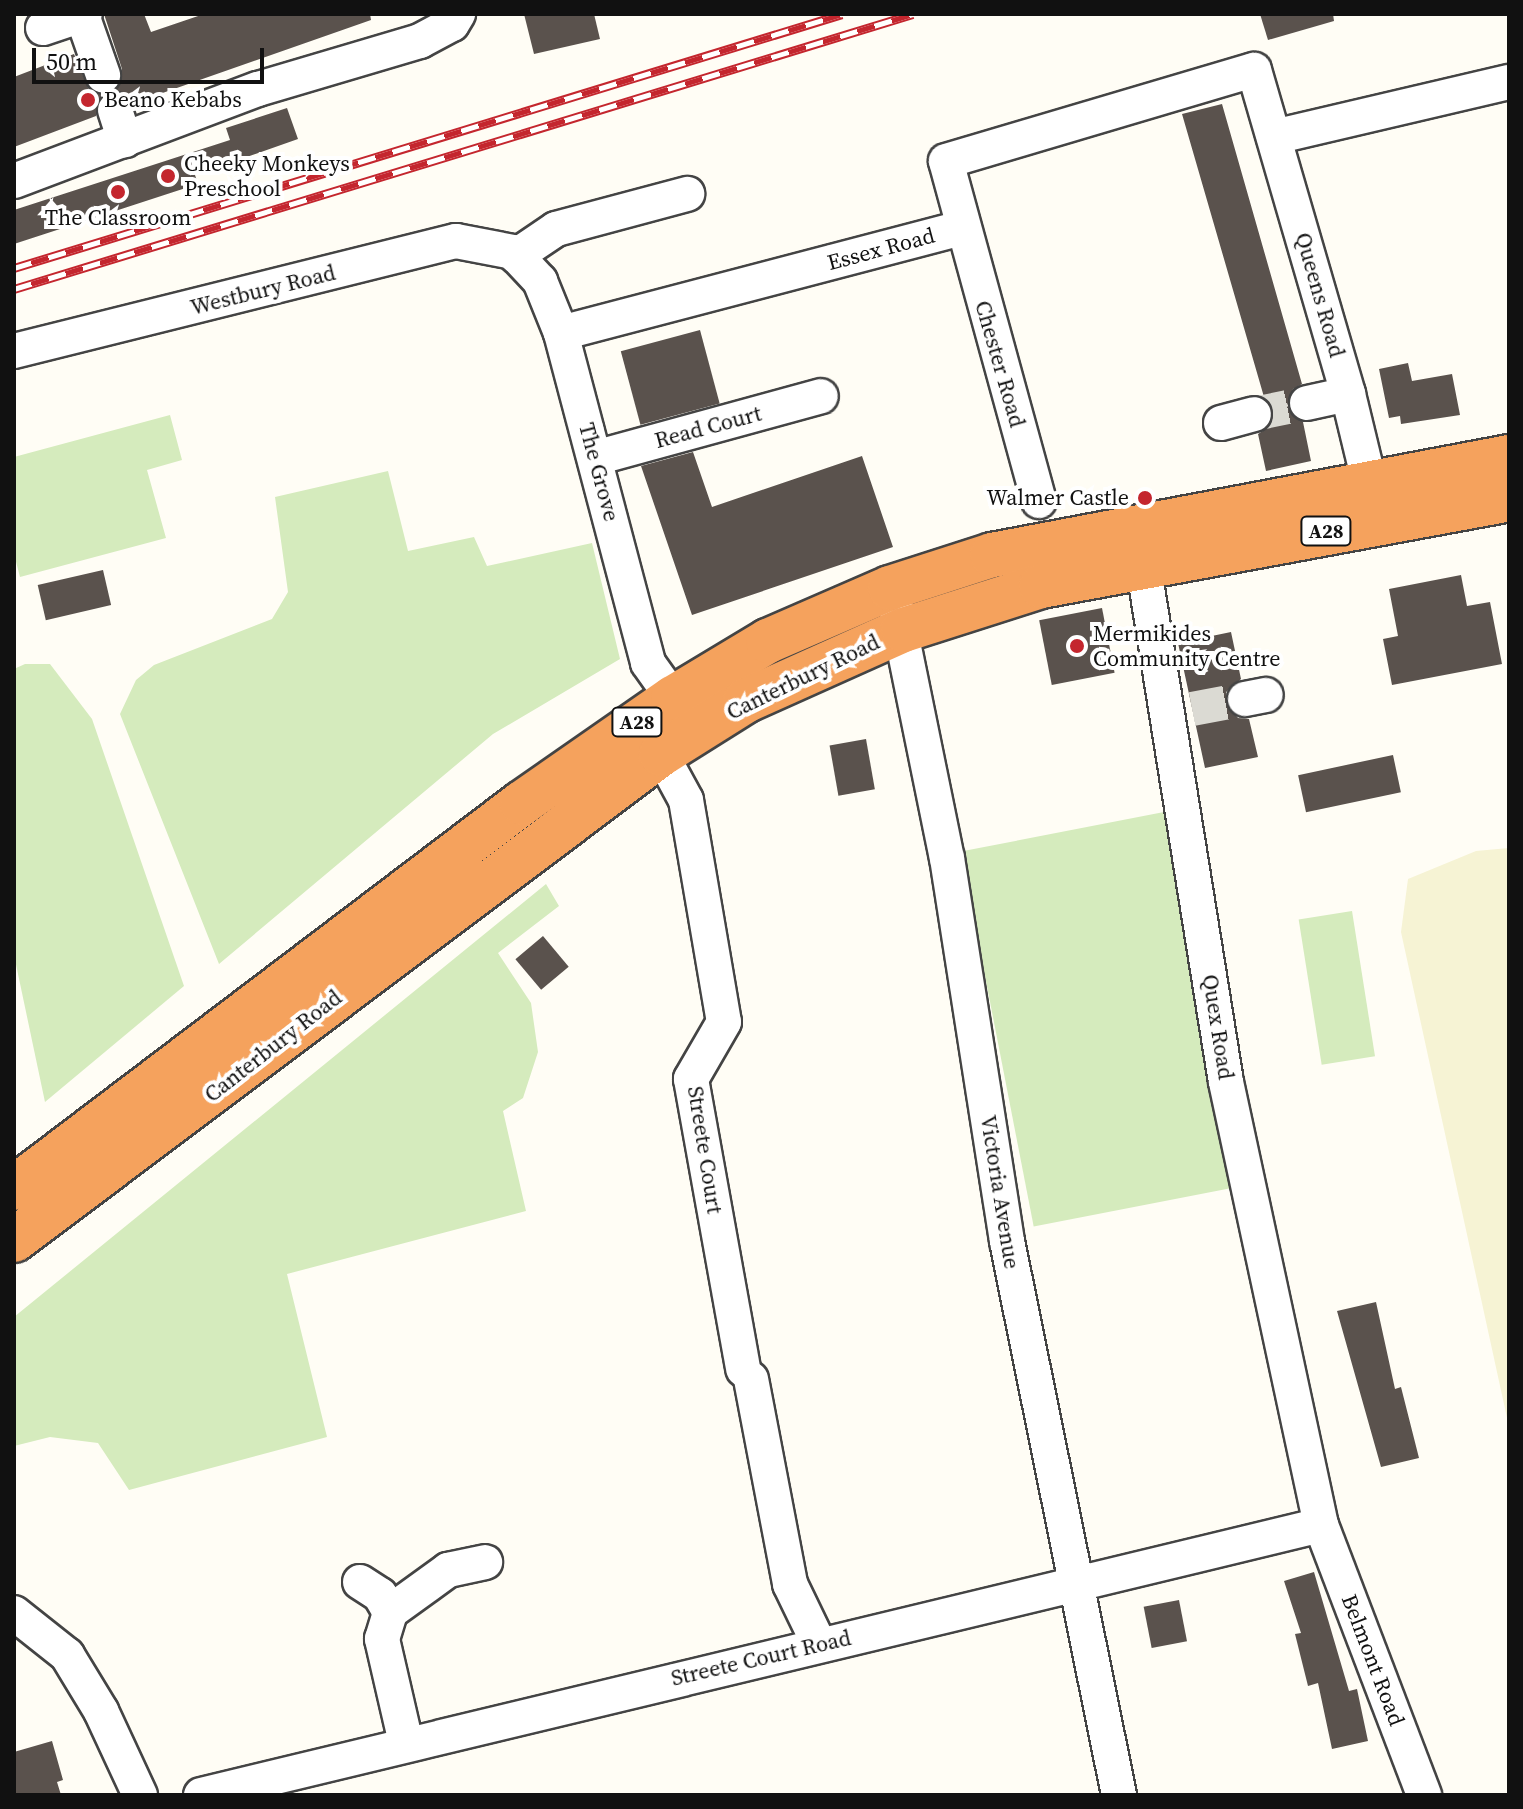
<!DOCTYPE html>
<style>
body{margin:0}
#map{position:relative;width:1523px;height:1809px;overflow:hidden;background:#fffdf5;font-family:"Source Serif 4",serif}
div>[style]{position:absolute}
.farmland>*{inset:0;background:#f6f3d4}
.green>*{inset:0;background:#d5ebbd;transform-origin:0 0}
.building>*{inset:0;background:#5a524d;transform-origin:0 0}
.minor-tunnel>*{height:34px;margin-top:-17px;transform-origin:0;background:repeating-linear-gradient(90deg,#dbdad3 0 34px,transparent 0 51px)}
.roads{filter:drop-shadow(2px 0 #444) drop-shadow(-2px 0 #444) drop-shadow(0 2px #444) drop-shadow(0 -2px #444)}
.minor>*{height:34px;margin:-17px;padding:0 17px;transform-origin:17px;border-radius:17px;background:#fff}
.highway>*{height:44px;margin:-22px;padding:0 22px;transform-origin:22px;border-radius:22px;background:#f5a25d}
.rail>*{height:9px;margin-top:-4.5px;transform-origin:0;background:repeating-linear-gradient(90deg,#fff 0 18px,#c4262e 0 36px);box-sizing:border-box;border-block:2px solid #c4262e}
.dots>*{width:22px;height:22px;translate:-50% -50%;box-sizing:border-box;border:4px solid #fff;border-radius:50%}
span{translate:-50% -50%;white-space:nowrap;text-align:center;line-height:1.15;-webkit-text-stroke:8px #fff;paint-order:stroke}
.shield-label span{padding:2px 6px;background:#fff;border:2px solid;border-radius:6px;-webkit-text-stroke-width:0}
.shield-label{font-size:20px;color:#111;font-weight:700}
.poi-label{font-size:22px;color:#111}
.left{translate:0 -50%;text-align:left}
.right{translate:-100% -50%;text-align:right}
.street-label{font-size:22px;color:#111}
.frame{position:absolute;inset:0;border:16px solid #111;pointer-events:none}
.scale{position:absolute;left:32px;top:48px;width:232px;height:36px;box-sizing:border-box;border:4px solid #111;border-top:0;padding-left:10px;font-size:24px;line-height:28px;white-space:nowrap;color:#111;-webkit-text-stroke:6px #fff;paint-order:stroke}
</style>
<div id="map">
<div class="farmland">
<div style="clip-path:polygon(1509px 848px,1509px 1427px,1401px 932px,1408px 879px,1476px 851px)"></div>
</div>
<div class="green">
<div style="clip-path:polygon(170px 415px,182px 460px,147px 470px,166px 538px,20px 577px,14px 554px,14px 457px)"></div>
<div style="clip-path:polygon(388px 471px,408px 551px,474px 537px,487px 566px,592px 543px,620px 659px,493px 734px,219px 964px,120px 714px,136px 680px,154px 665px,272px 619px,288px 592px,275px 497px)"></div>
<div style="clip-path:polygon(25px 664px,50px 664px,92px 719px,184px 986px,45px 1102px,14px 955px,14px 669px)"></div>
<div style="left:1164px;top:812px;width:382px;height:207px;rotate:79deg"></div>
<div style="clip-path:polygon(546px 884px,559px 906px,498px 953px,531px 1003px,538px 1052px,523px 1098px,503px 1111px,526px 1211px,287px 1274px,327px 1437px,129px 1490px,98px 1443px,50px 1437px,14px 1446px,14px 1317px)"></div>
<div style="left:1352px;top:911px;width:147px;height:54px;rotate:81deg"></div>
</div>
<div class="building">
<div style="clip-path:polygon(104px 14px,144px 14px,151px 32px,204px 14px,370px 14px,371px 20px,134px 103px,115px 91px,122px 69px)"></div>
<div style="clip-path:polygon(524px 14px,594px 14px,600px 39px,534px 54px)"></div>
<div style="clip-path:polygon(1260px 14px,1333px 14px,1334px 21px,1268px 40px)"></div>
<div style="clip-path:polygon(74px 54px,89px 90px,103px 94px,96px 116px,14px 147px,14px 77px)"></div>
<div style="clip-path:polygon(1222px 104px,1302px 384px,1293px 389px,1287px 406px,1303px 422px,1311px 461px,1266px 471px,1258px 434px,1269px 427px,1273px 410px,1264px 397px,1182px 114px)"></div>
<div style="clip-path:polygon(287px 108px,298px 139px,195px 175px,198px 184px,14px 244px,14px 210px,230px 140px,226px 128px)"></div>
<div style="left:700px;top:330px;width:76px;height:82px;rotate:75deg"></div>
<div style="clip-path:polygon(1408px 363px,1412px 381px,1452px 374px,1460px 415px,1401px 424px,1400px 416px,1389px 418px,1379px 369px)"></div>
<div style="clip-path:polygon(693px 452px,712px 507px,862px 456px,893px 547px,692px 615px,641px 466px)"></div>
<div style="left:103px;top:570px;width:36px;height:67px;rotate:77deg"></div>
<div style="clip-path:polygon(1461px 575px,1467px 606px,1490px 602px,1502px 664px,1392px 685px,1383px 639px,1398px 636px,1389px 589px)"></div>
<div style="left:1102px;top:608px;width:66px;height:64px;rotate:79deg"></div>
<div style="clip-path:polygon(1231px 632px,1241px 679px,1226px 692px,1226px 703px,1238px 718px,1249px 719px,1258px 757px,1205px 768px,1178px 643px)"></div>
<div style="left:866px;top:739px;width:51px;height:37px;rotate:80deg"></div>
<div style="left:1393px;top:755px;width:38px;height:97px;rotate:78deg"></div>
<div style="left:543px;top:936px;width:40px;height:36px;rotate:50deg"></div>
<div style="clip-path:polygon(1376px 1302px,1395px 1389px,1401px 1387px,1419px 1458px,1381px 1467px,1337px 1311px)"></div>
<div style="clip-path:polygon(1314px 1572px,1349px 1691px,1357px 1689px,1368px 1741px,1332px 1749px,1318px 1683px,1308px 1686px,1295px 1634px,1301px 1633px,1284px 1581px)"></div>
<div style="left:1179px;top:1600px;width:42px;height:36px;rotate:79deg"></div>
<div style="clip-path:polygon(52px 1741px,63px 1780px,57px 1782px,61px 1795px,14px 1795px,14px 1752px)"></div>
</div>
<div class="minor-tunnel">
<div style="left:1254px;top:414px;width:54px;rotate:-11.7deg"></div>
<div style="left:1192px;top:709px;width:54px;rotate:-10.7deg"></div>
</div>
<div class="roads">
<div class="minor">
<div style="left:82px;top:15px;width:64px;rotate:70.7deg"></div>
<div style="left:43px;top:28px;width:44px;rotate:-18.4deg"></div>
<div style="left:115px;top:110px;width:32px;rotate:72deg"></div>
<div style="left:1274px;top:137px;width:241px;rotate:-13.2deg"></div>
<div style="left:14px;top:181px;width:261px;rotate:-20.7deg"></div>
<div style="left:258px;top:89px;width:169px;rotate:-16.5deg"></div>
<div style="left:420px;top:41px;width:36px;rotate:-28deg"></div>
<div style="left:452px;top:24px;width:12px;rotate:-59deg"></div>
<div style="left:516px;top:256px;width:48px;rotate:-34deg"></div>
<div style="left:556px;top:229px;width:136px;rotate:-15deg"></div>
<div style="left:561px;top:333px;width:415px;rotate:-14.7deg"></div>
<div style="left:14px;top:351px;width:455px;rotate:-14deg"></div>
<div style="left:456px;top:241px;width:58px;rotate:10.9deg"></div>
<div style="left:513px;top:252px;width:40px;rotate:47deg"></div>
<div style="left:540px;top:281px;width:56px;rotate:68deg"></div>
<div style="left:561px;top:333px;width:341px;rotate:75.2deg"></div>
<div style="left:648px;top:663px;width:43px;rotate:54.5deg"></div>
<div style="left:673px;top:698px;width:57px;rotate:102.1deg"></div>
<div style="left:661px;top:754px;width:52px;rotate:61.5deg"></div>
<div style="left:686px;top:800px;width:225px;rotate:80.3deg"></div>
<div style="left:724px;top:1022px;width:66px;rotate:120.1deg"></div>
<div style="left:691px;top:1079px;width:295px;rotate:79.8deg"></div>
<div style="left:1307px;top:403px;width:42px;rotate:-12.4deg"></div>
<div style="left:1221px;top:423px;width:34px;rotate:-15deg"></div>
<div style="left:595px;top:458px;width:234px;rotate:-15.3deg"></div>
<div style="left:1039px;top:501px;width:352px;rotate:-105.3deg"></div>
<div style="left:946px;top:161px;width:321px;rotate:-16.5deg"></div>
<div style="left:1254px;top:70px;width:337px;rotate:73.8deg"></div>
<div style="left:1348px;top:394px;width:115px;rotate:76.4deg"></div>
<div style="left:1140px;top:545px;width:544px;rotate:80.9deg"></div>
<div style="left:1226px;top:1082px;width:453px;rotate:77.9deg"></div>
<div style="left:1321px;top:1525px;width:289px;rotate:69.1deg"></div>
<div style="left:896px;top:608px;width:255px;rotate:78.5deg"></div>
<div style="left:947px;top:858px;width:388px;rotate:81.1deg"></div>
<div style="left:1007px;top:1241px;width:565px;rotate:78.57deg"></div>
<div style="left:1245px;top:699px;width:21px;rotate:-11deg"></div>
<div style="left:751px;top:1379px;width:209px;rotate:79.2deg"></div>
<div style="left:790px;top:1584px;width:67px;rotate:64.2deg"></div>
<div style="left:360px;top:1582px;width:24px;rotate:33deg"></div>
<div style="left:380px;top:1595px;width:20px;rotate:60deg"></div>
<div style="left:14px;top:1613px;width:68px;rotate:38.4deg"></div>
<div style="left:67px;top:1655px;width:66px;rotate:58.7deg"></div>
<div style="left:101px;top:1711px;width:93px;rotate:65.1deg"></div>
<div style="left:406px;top:1743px;width:107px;rotate:-103deg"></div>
<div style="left:382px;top:1639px;width:28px;rotate:-73deg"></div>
<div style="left:390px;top:1612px;width:72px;rotate:-35.9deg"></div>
<div style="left:448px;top:1570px;width:38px;rotate:-12deg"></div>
<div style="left:201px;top:1795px;width:1152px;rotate:-13.55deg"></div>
</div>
<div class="highway">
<div style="left:14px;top:1188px;width:637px;rotate:-37.16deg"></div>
<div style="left:522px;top:803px;width:184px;rotate:-34.8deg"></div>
<div style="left:673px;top:698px;width:111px;rotate:-31deg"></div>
<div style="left:768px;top:641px;width:133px;rotate:-23.5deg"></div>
<div style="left:890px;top:588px;width:107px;rotate:-17.9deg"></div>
<div style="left:992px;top:555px;width:526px;rotate:-10.73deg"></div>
<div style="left:14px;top:1240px;width:809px;rotate:-36.91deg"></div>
<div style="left:661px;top:754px;width:99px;rotate:-32.2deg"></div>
<div style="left:745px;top:701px;width:173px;rotate:-24.2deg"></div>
<div style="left:903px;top:630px;width:145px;rotate:-17.7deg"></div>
<div style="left:1041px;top:586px;width:476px;rotate:-10.5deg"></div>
</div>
</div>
<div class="rail">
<div style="left:14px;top:268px;width:866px;rotate:-17.05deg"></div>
<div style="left:14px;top:289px;width:940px;rotate:-17.01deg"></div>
</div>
<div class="dots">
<div style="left:88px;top:100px;background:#c4262e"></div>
<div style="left:168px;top:176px;background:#c4262e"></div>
<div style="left:118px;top:192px;background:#c4262e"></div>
<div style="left:1145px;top:498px;background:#c4262e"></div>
<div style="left:1077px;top:646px;background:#c4262e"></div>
</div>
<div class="shield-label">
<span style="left:1326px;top:531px">A28</span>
<span style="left:637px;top:722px">A28</span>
</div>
<div class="poi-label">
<span class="left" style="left:104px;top:100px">Beano Kebabs</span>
<span class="left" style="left:184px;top:176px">Cheeky Monkeys<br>Preschool</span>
<span style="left:118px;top:218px">The Classroom</span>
<span class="right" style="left:1129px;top:498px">Walmer Castle</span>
<span class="left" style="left:1093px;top:646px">Mermikides<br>Community Centre</span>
</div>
<div class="street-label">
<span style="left:881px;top:249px;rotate:-15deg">Essex Road</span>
<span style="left:263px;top:290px;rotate:-14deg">Westbury Road</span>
<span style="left:1320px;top:295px;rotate:74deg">Queens Road</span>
<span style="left:1000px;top:364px;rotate:74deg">Chester Road</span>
<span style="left:708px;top:427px;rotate:-15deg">Read Court</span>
<span style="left:599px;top:472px;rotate:75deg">The Grove</span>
<span style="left:803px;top:677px;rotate:-26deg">Canterbury Road</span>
<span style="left:1218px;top:1027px;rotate:81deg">Quex Road</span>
<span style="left:273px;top:1046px;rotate:-38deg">Canterbury Road</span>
<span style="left:705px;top:1150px;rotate:81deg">Streete Court</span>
<span style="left:1000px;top:1192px;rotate:81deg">Victoria Avenue</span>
<span style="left:761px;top:1658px;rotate:-13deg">Streete Court Road</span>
<span style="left:1373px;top:1660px;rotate:69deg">Belmont Road</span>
</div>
<div class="frame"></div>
<div class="scale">50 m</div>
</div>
